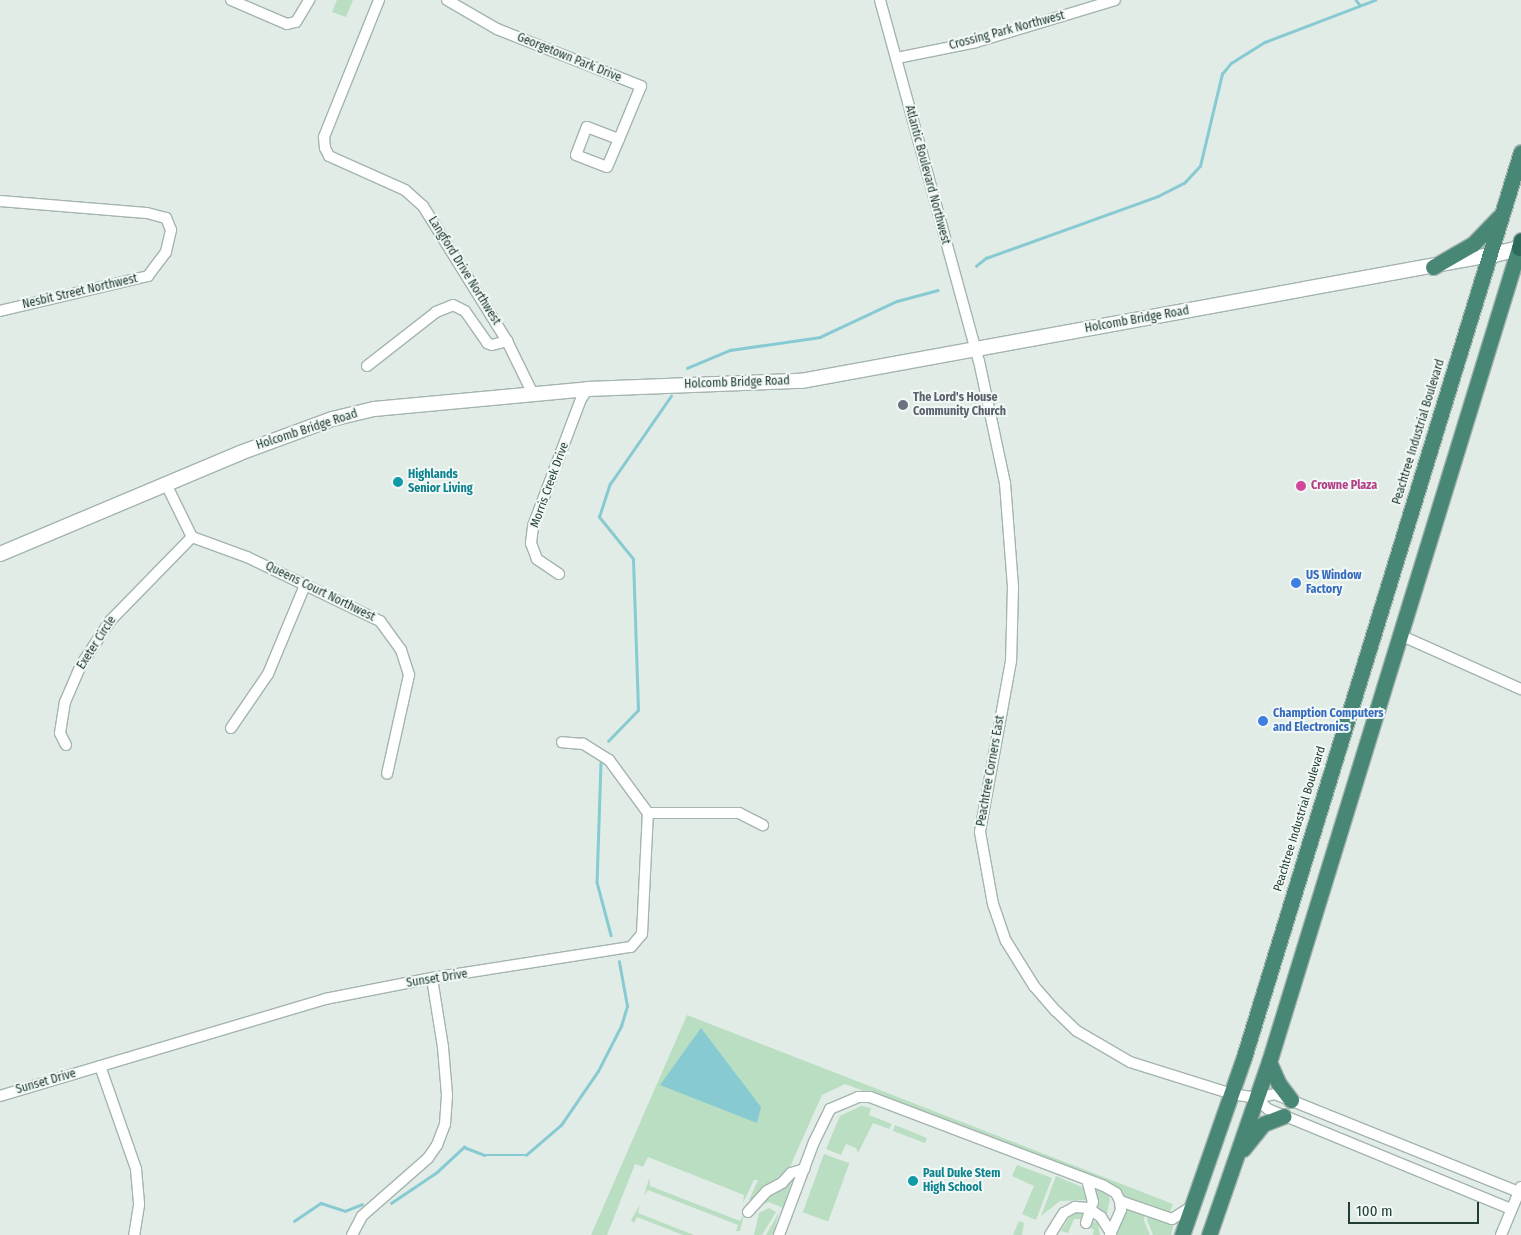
<!DOCTYPE html>
<style>
body{margin:0}
#map{position:relative;width:1521px;height:1235px;overflow:hidden;background:#e1ece7;font-family:"Fira Sans Condensed",sans-serif}
div>[style]{position:absolute}
.green>*{inset:0;background:#b9dec2;transform-origin:0 0}
.water>*{inset:0;background:#88cad2}
.stream>*{height:2.5px;margin:-1.25px;padding:0 1.25px;transform-origin:1.25px;border-radius:1.25px;background:#88cad2}
.roads{filter:drop-shadow(1px 0 #a4b4ae) drop-shadow(-1px 0 #a4b4ae) drop-shadow(0 1px #a4b4ae) drop-shadow(0 -1px #a4b4ae)}
.minor>*{height:10px;margin:-5px;padding:0 5px;transform-origin:5px;border-radius:5px;background:#fff}
.tertiary>*{height:14px;margin:-7px;padding:0 7px;transform-origin:7px;border-radius:7px;background:#fff}
.secondary>*{height:15px;margin:-7.5px;padding:0 7.5px;transform-origin:7.5px;border-radius:7.5px;background:#fff}
.trunk>*{height:15px;margin:-7.5px;padding:0 7.5px;transform-origin:7.5px;border-radius:7.5px;background:#488676}
.motorway>*{height:15px;margin:-7.5px;padding:0 7.5px;transform-origin:7.5px;border-radius:7.5px;background:#2c6a5b}
.dots>*{width:14px;height:14px;translate:-50% -50%;box-sizing:border-box;border:2px solid #f2f8f5;border-radius:50%}
span{translate:-50% -50%;white-space:nowrap;text-align:center;line-height:1.15;-webkit-text-stroke:4px #f2f8f5;paint-order:stroke}
.street-label{font-size:12px;color:#213d34}
.worship-label{font-size:12px;color:#5b616d;font-weight:700}
.left{translate:0 -50%;text-align:left}
.culture-label{font-size:12px;color:#0d838f;font-weight:700}
.hotel-label{font-size:12px;color:#b23c85;font-weight:700}
.shop-label{font-size:12px;color:#366cbe;font-weight:700}
.scale{position:absolute;left:1348px;top:1202px;width:131px;height:22px;box-sizing:border-box;border:2px solid #213d34;border-top:0;padding-left:6px;font-size:15px;line-height:18px;white-space:nowrap;color:#213d34;-webkit-text-stroke:4px #f2f8f5;paint-order:stroke}
</style>
<div id="map">
<div class="green">
<div style="clip-path:polygon(337px 0,353px 0,346px 17px,332px 12px)"></div>
<div style="clip-path:polygon(687px 1015px,1173px 1204px,1169px 1215px,1150px 1208px,1150px 1203px,1148px 1207px,1124px 1198px,1121px 1191px,1101px 1180px,845px 1084px,822px 1095px,789px 1169px,781px 1180px,753px 1199px,749px 1200px,758px 1180px,754px 1180px,743px 1203px,744px 1195px,648px 1157px,643px 1167px,635px 1164px,607px 1235px,591px 1235px)"></div>
<div style="clip-path:polygon(861px 1106px,871px 1108px,869px 1115px,892px 1124px,889px 1129px,873px 1123px,858px 1153px,856px 1148px,846px 1144px,841px 1155px,826px 1149px,840px 1116px)"></div>
<div style="clip-path:polygon(895px 1125px,927px 1138px,925px 1143px,893px 1131px)"></div>
<div style="left:824px;top:1154px;width:27px;height:62px;rotate:20deg"></div>
<div style="clip-path:polygon(1017px 1165px,1052px 1178px,1036px 1220px,1022px 1214px,1034px 1186px,1012px 1176px)"></div>
<div style="clip-path:polygon(1056px 1176px,1082px 1187px,1087px 1200px,1060px 1201px,1041px 1216px)"></div>
<div style="clip-path:polygon(649px 1178px,650px 1186px,740px 1221px,744px 1215px,740px 1231px,736px 1231px,738px 1225px,648px 1190px,644px 1196px)"></div>
<div style="clip-path:polygon(793px 1178px,783px 1208px,769px 1202px,759px 1206px,759px 1201px)"></div>
<div style="clip-path:polygon(1091px 1184px,1106px 1192px,1110px 1199px,1106px 1217px,1094px 1205px)"></div>
<div style="clip-path:polygon(640px 1205px,638px 1213px,694px 1235px,683px 1235px,637px 1217px,634px 1223px,631px 1220px)"></div>
<div style="clip-path:polygon(1124px 1207px,1145px 1213px,1144px 1221px,1150px 1235px,1114px 1235px)"></div>
<div style="clip-path:polygon(769px 1208px,776px 1212px,762px 1235px,754px 1235px,759px 1213px)"></div>
<div style="clip-path:polygon(779px 1212px,773px 1235px,766px 1235px)"></div>
<div style="clip-path:polygon(1078px 1212px,1083px 1213px,1081px 1219px,1074px 1219px,1068px 1233px,1061px 1231px,1070px 1216px)"></div>
<div style="clip-path:polygon(1148px 1215px,1174px 1223px,1171px 1235px,1153px 1235px,1147px 1220px)"></div>
<div style="clip-path:polygon(1019px 1221px,1024px 1223px,1022px 1235px,1013px 1235px)"></div>
<div style="clip-path:polygon(1093px 1221px,1098px 1223px,1100px 1235px,1093px 1235px,1094px 1230px,1089px 1227px)"></div>
</div>
<div class="water">
<div style="clip-path:polygon(701px 1028px,761px 1107px,757px 1123px,660px 1085px)"></div>
</div>
<div class="stream">
<div style="left:1356px;top:0;width:6px;rotate:51deg"></div>
<div style="left:976px;top:266px;width:13px;rotate:-39deg"></div>
<div style="left:986px;top:258px;width:183px;rotate:-19.8deg"></div>
<div style="left:1158px;top:196px;width:29px;rotate:-27deg"></div>
<div style="left:1184px;top:183px;width:23px;rotate:-47deg"></div>
<div style="left:1200px;top:166px;width:95px;rotate:-76.6deg"></div>
<div style="left:1222px;top:74px;width:14px;rotate:-51deg"></div>
<div style="left:1231px;top:63px;width:40px;rotate:-32deg"></div>
<div style="left:1265px;top:42px;width:118px;rotate:-20.9deg"></div>
<div style="left:687px;top:368px;width:47px;rotate:-22.7deg"></div>
<div style="left:730px;top:350px;width:91px;rotate:-8.2deg"></div>
<div style="left:820px;top:337px;width:85px;rotate:-25.1deg"></div>
<div style="left:897px;top:301px;width:42px;rotate:-15deg"></div>
<div style="left:608px;top:741px;width:43px;rotate:-45.9deg"></div>
<div style="left:638px;top:710px;width:151px;rotate:-91.9deg"></div>
<div style="left:633px;top:559px;width:54px;rotate:-129deg"></div>
<div style="left:599px;top:517px;width:35px;rotate:-72deg"></div>
<div style="left:610px;top:484px;width:107px;rotate:-55.3deg"></div>
<div style="left:601px;top:763px;width:119px;rotate:91.9deg"></div>
<div style="left:597px;top:882px;width:55px;rotate:75.2deg"></div>
<div style="left:391px;top:1203px;width:55px;rotate:-34deg"></div>
<div style="left:437px;top:1172px;width:37px;rotate:-43deg"></div>
<div style="left:464px;top:1147px;width:22px;rotate:21deg"></div>
<div style="left:485px;top:1155px;width:41px"></div>
<div style="left:526px;top:1155px;width:46px;rotate:-40.6deg"></div>
<div style="left:561px;top:1125px;width:65px;rotate:-55.6deg"></div>
<div style="left:598px;top:1071px;width:51px;rotate:-62.9deg"></div>
<div style="left:621px;top:1026px;width:21px;rotate:-73deg"></div>
<div style="left:627px;top:1006px;width:45px;rotate:-100.3deg"></div>
<div style="left:294px;top:1221px;width:32px;rotate:-34deg"></div>
<div style="left:321px;top:1203px;width:25px;rotate:18deg"></div>
<div style="left:345px;top:1211px;width:18px;rotate:-22deg"></div>
</div>
<div class="roads">
<div class="minor">
<div style="left:231px;top:0;width:61px;rotate:23.2deg"></div>
<div style="left:287px;top:24px;width:9px;rotate:-13deg"></div>
<div style="left:296px;top:22px;width:26px;rotate:-59deg"></div>
<div style="left:379px;top:0;width:148px;rotate:111.9deg"></div>
<div style="left:324px;top:137px;width:11px;rotate:85deg"></div>
<div style="left:325px;top:148px;width:9px;rotate:63deg"></div>
<div style="left:329px;top:156px;width:83px;rotate:24.1deg"></div>
<div style="left:405px;top:190px;width:24px;rotate:42deg"></div>
<div style="left:423px;top:206px;width:159px;rotate:58.1deg"></div>
<div style="left:507px;top:341px;width:59px;rotate:63.9deg"></div>
<div style="left:447px;top:0;width:58px;rotate:30.1deg"></div>
<div style="left:497px;top:29px;width:155px;rotate:21.6deg"></div>
<div style="left:641px;top:86px;width:57px;rotate:112.5deg"></div>
<div style="left:619px;top:139px;width:30px;rotate:113deg"></div>
<div style="left:607px;top:167px;width:33px;rotate:-159deg"></div>
<div style="left:576px;top:155px;width:30px;rotate:-69deg"></div>
<div style="left:587px;top:127px;width:34px;rotate:21deg"></div>
<div style="left:880px;top:0;width:374px;rotate:74.7deg"></div>
<div style="left:979px;top:361px;width:125px;rotate:78deg"></div>
<div style="left:1005px;top:483px;width:104px;rotate:85.6deg"></div>
<div style="left:1013px;top:587px;width:74px;rotate:91.5deg"></div>
<div style="left:1011px;top:661px;width:174px;rotate:100.3deg"></div>
<div style="left:980px;top:832px;width:73px;rotate:79.8deg"></div>
<div style="left:993px;top:904px;width:39px;rotate:71deg"></div>
<div style="left:1006px;top:941px;width:53px;rotate:58.1deg"></div>
<div style="left:1034px;top:986px;width:33px;rotate:49deg"></div>
<div style="left:1056px;top:1011px;width:29px;rotate:44deg"></div>
<div style="left:1077px;top:1031px;width:61px;rotate:30.3deg"></div>
<div style="left:1130px;top:1062px;width:107px;rotate:17.4deg"></div>
<div style="left:1232px;top:1094px;width:24px;rotate:9deg"></div>
<div style="left:1256px;top:1098px;width:19px;rotate:-12deg"></div>
<div style="left:1275px;top:1094px;width:263px;rotate:21.9deg"></div>
<div style="left:897px;top:58px;width:81px;rotate:-11.4deg"></div>
<div style="left:976px;top:42px;width:145px;rotate:-16.8deg"></div>
<div style="left:0;top:201px;width:147px;rotate:4.7deg"></div>
<div style="left:147px;top:213px;width:20px;rotate:15deg"></div>
<div style="left:166px;top:218px;width:13px;rotate:67deg"></div>
<div style="left:171px;top:230px;width:23px;rotate:103deg"></div>
<div style="left:166px;top:252px;width:30px;rotate:127deg"></div>
<div style="left:148px;top:276px;width:152px;rotate:166.7deg"></div>
<div style="left:367px;top:366px;width:88px;rotate:-38deg"></div>
<div style="left:436px;top:312px;width:18px;rotate:-22deg"></div>
<div style="left:453px;top:305px;width:13px;rotate:27deg"></div>
<div style="left:465px;top:311px;width:39px;rotate:55deg"></div>
<div style="left:487px;top:343px;width:5px;rotate:22deg"></div>
<div style="left:492px;top:345px;width:16px;rotate:-15deg"></div>
<div style="left:166px;top:484px;width:59px;rotate:63.9deg"></div>
<div style="left:192px;top:537px;width:59px;rotate:20deg"></div>
<div style="left:247px;top:557px;width:148px;rotate:25.7deg"></div>
<div style="left:380px;top:621px;width:36px;rotate:54deg"></div>
<div style="left:401px;top:650px;width:26px;rotate:72deg"></div>
<div style="left:409px;top:675px;width:101px;rotate:102.5deg"></div>
<div style="left:559px;top:574px;width:27px;rotate:-146deg"></div>
<div style="left:537px;top:559px;width:17px;rotate:-111deg"></div>
<div style="left:531px;top:543px;width:17px;rotate:-83deg"></div>
<div style="left:533px;top:526px;width:136px;rotate:-69.3deg"></div>
<div style="left:581px;top:399px;width:12px;rotate:-55deg"></div>
<div style="left:1400px;top:635px;width:133px;rotate:24.1deg"></div>
<div style="left:231px;top:728px;width:65px;rotate:-55.6deg"></div>
<div style="left:268px;top:674px;width:96px;rotate:-67.4deg"></div>
<div style="left:66px;top:745px;width:13px;rotate:-117deg"></div>
<div style="left:60px;top:733px;width:31px;rotate:-81deg"></div>
<div style="left:65px;top:702px;width:40px;rotate:-66.6deg"></div>
<div style="left:81px;top:665px;width:53px;rotate:-56.6deg"></div>
<div style="left:110px;top:621px;width:117px;rotate:-45.7deg"></div>
<div style="left:648px;top:813px;width:91px"></div>
<div style="left:739px;top:813px;width:27px;rotate:27deg"></div>
<div style="left:100px;top:1066px;width:109px;rotate:70.7deg"></div>
<div style="left:136px;top:1169px;width:36px;rotate:85deg"></div>
<div style="left:139px;top:1205px;width:30px;rotate:99deg"></div>
<div style="left:0;top:1096px;width:339px;rotate:-16.6deg"></div>
<div style="left:325px;top:999px;width:109px;rotate:-11.1deg"></div>
<div style="left:432px;top:978px;width:201px;rotate:-8.9deg"></div>
<div style="left:631px;top:947px;width:17px;rotate:-50deg"></div>
<div style="left:642px;top:934px;width:121px;rotate:-87.2deg"></div>
<div style="left:648px;top:813px;width:66px;rotate:-126.3deg"></div>
<div style="left:609px;top:760px;width:31px;rotate:-148deg"></div>
<div style="left:583px;top:744px;width:21px;rotate:-175deg"></div>
<div style="left:1256px;top:1098px;width:16px;rotate:43deg"></div>
<div style="left:1268px;top:1109px;width:263px;rotate:22.4deg"></div>
<div style="left:1120px;top:1201px;width:55px;rotate:19.1deg"></div>
<div style="left:1172px;top:1219px;width:22px;rotate:-32deg"></div>
<div style="left:748px;top:1212px;width:28px;rotate:-48deg"></div>
<div style="left:767px;top:1191px;width:17px;rotate:-28deg"></div>
<div style="left:782px;top:1183px;width:13px;rotate:-48deg"></div>
<div style="left:791px;top:1173px;width:14px;rotate:-17deg"></div>
<div style="left:1086px;top:1223px;width:22px;rotate:-72deg"></div>
<div style="left:1093px;top:1202px;width:23px;rotate:-105deg"></div>
<div style="left:352px;top:1235px;width:21px;rotate:-62deg"></div>
<div style="left:362px;top:1216px;width:88px;rotate:-41.3deg"></div>
<div style="left:428px;top:1158px;width:16px;rotate:-55deg"></div>
<div style="left:437px;top:1145px;width:22px;rotate:-69deg"></div>
<div style="left:445px;top:1124px;width:29px;rotate:-86deg"></div>
<div style="left:447px;top:1095px;width:48px;rotate:-94.8deg"></div>
<div style="left:443px;top:1047px;width:70px;rotate:-99.1deg"></div>
<div style="left:779px;top:1235px;width:99px;rotate:-69.4deg"></div>
<div style="left:814px;top:1142px;width:37px;rotate:-64deg"></div>
<div style="left:830px;top:1109px;width:30px;rotate:-23deg"></div>
<div style="left:858px;top:1097px;width:12px"></div>
<div style="left:870px;top:1097px;width:250px;rotate:20.8deg"></div>
<div style="left:1104px;top:1186px;width:14px;rotate:30deg"></div>
<div style="left:1116px;top:1193px;width:9px;rotate:63deg"></div>
<div style="left:1120px;top:1201px;width:9px;rotate:84deg"></div>
<div style="left:1121px;top:1210px;width:27px;rotate:114deg"></div>
<div style="left:1050px;top:1235px;width:26px;rotate:-58deg"></div>
<div style="left:1064px;top:1213px;width:13px;rotate:-29deg"></div>
<div style="left:1075px;top:1207px;width:13px;rotate:4deg"></div>
<div style="left:1088px;top:1208px;width:16px;rotate:35deg"></div>
<div style="left:1101px;top:1217px;width:19px;rotate:58deg"></div>
<div style="left:1501px;top:1235px;width:52px;rotate:-67.4deg"></div>
</div>
<div class="tertiary">
<div style="left:0;top:554px;width:260px;rotate:-22.8deg"></div>
<div style="left:240px;top:453px;width:98px;rotate:-20.3deg"></div>
<div style="left:332px;top:419px;width:43px;rotate:-13.4deg"></div>
<div style="left:374px;top:409px;width:215px;rotate:-5.3deg"></div>
<div style="left:588px;top:389px;width:213px;rotate:-2.2deg"></div>
<div style="left:801px;top:381px;width:700px;rotate:-10.36deg"></div>
</div>
<div class="secondary">
<div style="left:1490px;top:255px;width:32px;rotate:-14deg"></div>
</div>
<div class="trunk">
<div style="left:1433px;top:267px;width:46px;rotate:-29.9deg"></div>
<div style="left:1473px;top:244px;width:37px;rotate:-46deg"></div>
<div style="left:1269px;top:1062px;width:24px;rotate:66deg"></div>
<div style="left:1279px;top:1084px;width:20px;rotate:53deg"></div>
<div style="left:1243px;top:1149px;width:32px;rotate:-51deg"></div>
<div style="left:1263px;top:1124px;width:22px;rotate:-21deg"></div>
<div style="left:1182px;top:1235px;width:188px;rotate:-70.8deg"></div>
<div style="left:1244px;top:1057px;width:946px;rotate:-72.98deg"></div>
<div style="left:1209px;top:1235px;width:183px;rotate:-70.9deg"></div>
<div style="left:1269px;top:1062px;width:852px;rotate:-72.93deg"></div>
</div>
<div class="motorway">
<div style="left:1519px;top:248px;width:8px;rotate:-76deg"></div>
</div>
</div>
<div class="dots">
<div style="left:903px;top:405px;background:#6b7280"></div>
<div style="left:398px;top:482px;background:#0f9aa8"></div>
<div style="left:1301px;top:486px;background:#d1479c"></div>
<div style="left:1296px;top:583px;background:#3f7fe0"></div>
<div style="left:1263px;top:721px;background:#3f7fe0"></div>
<div style="left:913px;top:1181px;background:#0f9aa8"></div>
</div>
<div class="street-label">
<span style="left:1007px;top:31px;rotate:-15deg">Crossing Park Northwest</span>
<span style="left:569px;top:58px;rotate:22deg">Georgetown Park Drive</span>
<span style="left:927px;top:175px;rotate:75deg">Atlantic Boulevard Northwest</span>
<span style="left:464px;top:271px;rotate:58deg">Langford Drive Northwest</span>
<span style="left:80px;top:292px;rotate:-13deg">Nesbit Street Northwest</span>
<span style="left:1137px;top:320px;rotate:-10deg">Holcomb Bridge Road</span>
<span style="left:737px;top:383px;rotate:-2deg">Holcomb Bridge Road</span>
<span style="left:307px;top:430px;rotate:-18deg">Holcomb Bridge Road</span>
<span style="left:1419px;top:432px;rotate:-73deg">Peachtree Industrial Boulevard</span>
<span style="left:550px;top:485px;rotate:-70deg">Morris Creek Drive</span>
<span style="left:320px;top:592px;rotate:26deg">Queens Court Northwest</span>
<span style="left:97px;top:643px;rotate:-57deg">Exeter Circle</span>
<span style="left:991px;top:771px;rotate:-80deg">Peachtree Corners East</span>
<span style="left:1300px;top:819px;rotate:-73deg">Peachtree Industrial Boulevard</span>
<span style="left:437px;top:979px;rotate:-9deg">Sunset Drive</span>
<span style="left:46px;top:1082px;rotate:-16deg">Sunset Drive</span>
</div>
<div class="worship-label">
<span class="left" style="left:913px;top:405px">The Lord's House<br>Community Church</span>
</div>
<div class="culture-label">
<span class="left" style="left:408px;top:482px">Highlands<br>Senior Living</span>
<span class="left" style="left:923px;top:1181px">Paul Duke Stem<br>High School</span>
</div>
<div class="hotel-label">
<span class="left" style="left:1311px;top:486px">Crowne Plaza</span>
</div>
<div class="shop-label">
<span class="left" style="left:1306px;top:583px">US Window<br>Factory</span>
<span class="left" style="left:1273px;top:721px">Chamption Computers<br>and Electronics</span>
</div>
<div class="scale">100 m</div>
</div>
